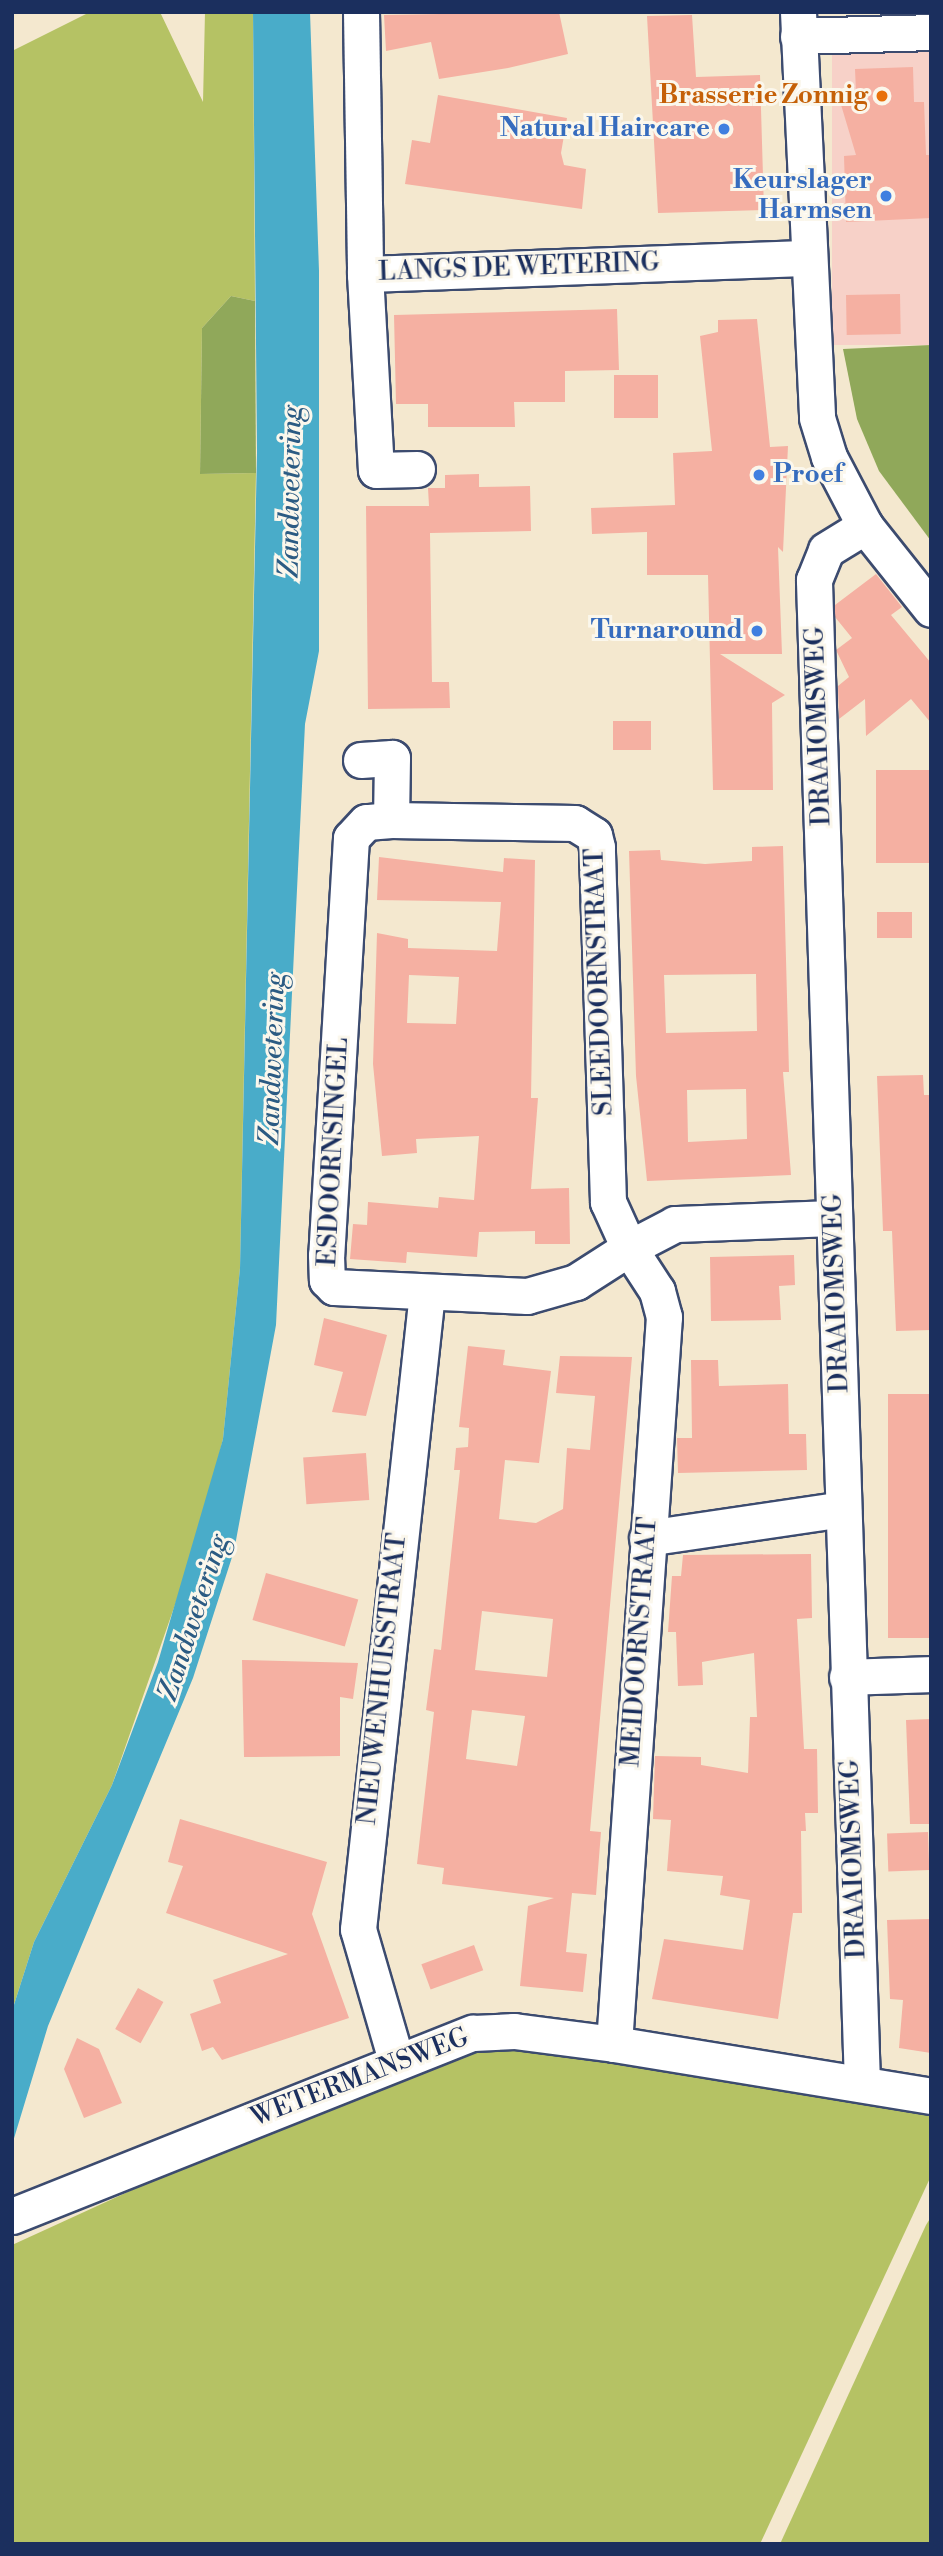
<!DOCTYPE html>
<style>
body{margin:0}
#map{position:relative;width:943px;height:2556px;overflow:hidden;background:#f4e8cf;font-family:"Libre Bodoni",serif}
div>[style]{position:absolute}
.built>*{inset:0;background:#f7d1c8;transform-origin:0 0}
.green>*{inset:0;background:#b5c264}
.forest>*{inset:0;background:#90a85a}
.water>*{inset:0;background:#49acc9}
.building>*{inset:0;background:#f5b0a2;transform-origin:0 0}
.roads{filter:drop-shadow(2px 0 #3c4b6f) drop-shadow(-2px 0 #3c4b6f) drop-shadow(0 2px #3c4b6f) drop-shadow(0 -2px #3c4b6f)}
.minor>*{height:35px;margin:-17.5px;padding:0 17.5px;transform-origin:17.5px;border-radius:17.5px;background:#fff}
.dots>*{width:19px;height:19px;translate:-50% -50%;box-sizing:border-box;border:4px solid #fbf7ec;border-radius:50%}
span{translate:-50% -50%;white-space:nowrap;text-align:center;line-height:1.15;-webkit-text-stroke:6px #fbf7ec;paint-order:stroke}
.food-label{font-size:26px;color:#c56008;font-weight:700}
.right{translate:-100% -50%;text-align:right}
.shop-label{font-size:26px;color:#366cbe;font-weight:700}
.left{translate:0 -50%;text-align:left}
.street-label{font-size:26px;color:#1b2f5e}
.water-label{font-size:28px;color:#2b5b83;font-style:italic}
.frame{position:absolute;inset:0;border:14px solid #1b2f5e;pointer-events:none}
</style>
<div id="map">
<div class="built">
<div style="left:931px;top:49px;width:296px;height:99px;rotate:90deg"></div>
</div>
<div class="green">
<div style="clip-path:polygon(90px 12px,160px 12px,203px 102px,205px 12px,253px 12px,255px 301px,231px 296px,202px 328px,200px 474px,256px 473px,240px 1268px,223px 1439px,198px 1539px,112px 1785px,34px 1942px,12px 2011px,12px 51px)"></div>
<div style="clip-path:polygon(495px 2045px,569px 2047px,931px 2112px,931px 2176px,760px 2544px,12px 2544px,12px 2245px,335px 2097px)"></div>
<div style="clip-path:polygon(931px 2217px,931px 2544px,780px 2544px,926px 2225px)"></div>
</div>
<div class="forest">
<div style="clip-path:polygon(231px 296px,255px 301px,256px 473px,200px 474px,202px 328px)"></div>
<div style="clip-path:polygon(931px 345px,931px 541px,879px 471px,857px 419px,843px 349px)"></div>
</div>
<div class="water">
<div style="clip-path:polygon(253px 12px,310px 12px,319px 271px,319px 651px,305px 724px,276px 1325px,234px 1551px,193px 1678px,48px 2026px,12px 2145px,12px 2011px,34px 1942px,112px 1785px,158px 1662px,223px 1439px,240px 1268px,257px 452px)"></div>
</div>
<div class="building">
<div style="clip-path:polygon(559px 12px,568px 54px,508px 68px,439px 79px,431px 42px,386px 51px,384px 15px)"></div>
<div style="clip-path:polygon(692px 15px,696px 77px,760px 75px,764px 210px,658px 213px,647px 16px)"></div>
<div style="clip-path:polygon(913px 67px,914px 102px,924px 102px,926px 155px,931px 155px,931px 218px,846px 222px,844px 156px,856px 155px,839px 98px,856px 92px,855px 69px)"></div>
<div style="clip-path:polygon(438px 95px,567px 118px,561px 153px,564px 165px,586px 169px,582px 209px,405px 184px,412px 140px,430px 143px)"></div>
<div style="left:900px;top:294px;width:40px;height:54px;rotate:89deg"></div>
<div style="clip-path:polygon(617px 309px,619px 370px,565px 371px,565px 402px,514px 402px,515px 427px,428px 427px,428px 404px,396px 404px,394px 315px)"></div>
<div style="clip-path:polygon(757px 319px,770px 447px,788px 446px,783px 552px,778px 547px,782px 654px,720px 654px,785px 695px,772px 703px,773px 790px,713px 790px,708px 575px,647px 575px,647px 532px,592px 534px,591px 508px,675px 505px,673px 453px,712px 451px,700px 336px,718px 332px,718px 320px)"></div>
<div style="left:614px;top:375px;width:44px;height:43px"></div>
<div style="clip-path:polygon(479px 474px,479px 487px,530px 486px,531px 531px,430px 533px,432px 682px,449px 682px,450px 708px,368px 709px,366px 506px,429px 506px,428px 488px,445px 488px,445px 475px)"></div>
<div style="clip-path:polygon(876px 574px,902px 607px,891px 615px,931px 663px,931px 723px,911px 699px,866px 736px,865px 699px,839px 719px,838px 686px,849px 677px,836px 650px,852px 638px,835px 617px,835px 605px)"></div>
<div style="left:613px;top:721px;width:38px;height:29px"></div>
<div style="left:931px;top:770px;width:93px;height:55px;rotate:90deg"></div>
<div style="clip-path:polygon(evenodd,783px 846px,789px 1072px,783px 1072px,791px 1175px,647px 1181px,636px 1076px,629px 851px,660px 850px,661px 860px,705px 864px,752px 861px,752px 847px,783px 846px,756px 974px,757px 1031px,666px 1033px,664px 975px,756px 974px,783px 846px,746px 1089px,747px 1139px,688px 1142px,687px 1090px,746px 1089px)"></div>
<div style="clip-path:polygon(evenodd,379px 857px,503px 872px,504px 858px,535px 860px,531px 1098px,538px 1098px,531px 1189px,569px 1188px,570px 1244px,535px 1244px,535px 1231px,479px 1232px,477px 1257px,407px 1252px,406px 1263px,350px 1259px,353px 1224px,367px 1225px,368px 1202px,438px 1208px,439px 1197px,474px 1200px,479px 1136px,416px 1139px,417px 1153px,382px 1156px,373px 1064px,377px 933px,408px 939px,408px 948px,497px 951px,501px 902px,377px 900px,379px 857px,409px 975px,459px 977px,456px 1024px,407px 1023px,409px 975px)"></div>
<div style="left:912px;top:912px;width:26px;height:35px;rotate:90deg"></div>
<div style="clip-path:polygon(923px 1075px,924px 1095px,931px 1095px,931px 1330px,896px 1331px,892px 1231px,883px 1231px,877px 1076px)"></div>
<div style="clip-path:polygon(794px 1255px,795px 1285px,779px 1286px,781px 1320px,711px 1321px,710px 1257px)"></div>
<div style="clip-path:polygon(324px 1318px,387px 1335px,366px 1416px,332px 1412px,343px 1372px,314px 1365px)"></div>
<div style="clip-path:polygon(evenodd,468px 1346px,505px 1350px,503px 1365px,551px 1371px,539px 1463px,505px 1460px,499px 1519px,536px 1523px,563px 1509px,567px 1448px,590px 1450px,595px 1396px,556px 1393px,560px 1356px,632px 1357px,590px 1831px,601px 1832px,596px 1895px,572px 1893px,566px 1952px,587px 1954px,583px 1992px,520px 1986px,528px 1906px,554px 1898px,442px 1884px,444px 1868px,417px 1864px,434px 1712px,426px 1710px,434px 1649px,441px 1650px,460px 1470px,454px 1470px,456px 1448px,468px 1447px,469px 1428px,459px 1427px,468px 1346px,482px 1611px,553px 1619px,547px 1677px,475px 1670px,482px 1611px,468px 1346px,472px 1710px,525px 1716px,517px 1766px,466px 1759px,472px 1710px)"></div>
<div style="clip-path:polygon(691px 1360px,718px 1360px,719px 1386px,788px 1384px,789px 1434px,806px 1434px,807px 1470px,678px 1473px,677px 1438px,692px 1438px)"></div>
<div style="left:931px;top:1394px;width:244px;height:43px;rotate:90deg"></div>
<div style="left:366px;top:1453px;width:47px;height:63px;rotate:86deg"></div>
<div style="clip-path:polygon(811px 1554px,812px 1618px,797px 1619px,804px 1749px,817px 1749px,818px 1813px,805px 1813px,806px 1831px,801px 1831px,802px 1913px,793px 1913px,778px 2019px,652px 1999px,664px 1939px,743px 1950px,750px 1900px,720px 1895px,723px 1876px,667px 1871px,671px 1820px,653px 1819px,655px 1756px,701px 1757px,701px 1765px,748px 1773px,750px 1717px,757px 1717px,754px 1653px,702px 1662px,703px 1685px,678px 1686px,676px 1632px,668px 1632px,672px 1576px,681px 1576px,683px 1555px)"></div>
<div style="left:266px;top:1573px;width:96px;height:49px;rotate:16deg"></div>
<div style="clip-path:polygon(242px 1660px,358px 1663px,353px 1699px,340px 1697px,340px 1756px,244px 1757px)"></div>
<div style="clip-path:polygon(931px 1719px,931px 1824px,910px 1824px,906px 1720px)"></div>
<div style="clip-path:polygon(180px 1819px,327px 1862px,312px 1914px,349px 2018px,222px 2060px,213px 2047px,202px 2051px,190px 2014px,221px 2003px,213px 1980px,288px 1954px,166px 1913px,183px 1866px,168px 1862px)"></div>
<div style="left:928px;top:1832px;width:38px;height:41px;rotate:88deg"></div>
<div style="clip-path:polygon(931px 1919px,931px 2053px,899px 2048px,903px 2000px,890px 1999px,887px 1920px)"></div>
<div style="left:474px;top:1945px;width:27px;height:56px;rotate:70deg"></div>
<div style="left:138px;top:1988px;width:29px;height:47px;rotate:29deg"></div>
<div style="clip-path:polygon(77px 2038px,99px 2049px,122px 2103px,84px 2118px,64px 2069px)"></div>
</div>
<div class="roads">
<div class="minor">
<div style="left:361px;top:12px;width:262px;rotate:89.1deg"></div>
<div style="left:365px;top:274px;width:442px;rotate:-2.1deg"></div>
<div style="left:798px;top:12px;width:406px;rotate:87.3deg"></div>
<div style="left:817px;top:418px;width:41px;rotate:72.9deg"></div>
<div style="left:829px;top:457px;width:78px;rotate:62.4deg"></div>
<div style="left:865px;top:526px;width:106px;rotate:51.5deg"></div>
<div style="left:798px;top:36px;width:133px;rotate:-1.7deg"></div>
<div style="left:365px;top:274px;width:196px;rotate:86.8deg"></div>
<div style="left:376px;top:470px;width:41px;rotate:-1.4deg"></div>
<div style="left:361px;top:760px;width:31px;rotate:-4deg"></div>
<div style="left:392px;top:758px;width:62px;rotate:90.9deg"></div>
<div style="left:647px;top:1538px;width:198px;rotate:-8.4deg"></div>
<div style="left:847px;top:1677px;width:84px;rotate:-2deg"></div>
<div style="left:614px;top:2044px;width:729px;rotate:-86.07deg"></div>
<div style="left:664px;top:1317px;width:27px;rotate:-105deg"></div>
<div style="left:657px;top:1291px;width:51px;rotate:-123.1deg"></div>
<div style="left:629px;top:1248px;width:51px;rotate:-114.5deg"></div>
<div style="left:608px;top:1202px;width:355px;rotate:-91.8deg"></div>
<div style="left:597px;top:847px;width:12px;rotate:-104deg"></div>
<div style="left:594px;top:835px;width:22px;rotate:-148deg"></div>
<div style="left:575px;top:823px;width:184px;rotate:-179.1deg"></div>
<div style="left:391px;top:820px;width:25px;rotate:175deg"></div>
<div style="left:366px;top:822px;width:22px;rotate:133deg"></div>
<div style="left:351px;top:838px;width:418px;rotate:93.4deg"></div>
<div style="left:326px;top:1255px;width:25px;rotate:88deg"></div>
<div style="left:327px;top:1280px;width:10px;rotate:45deg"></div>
<div style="left:334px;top:1287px;width:193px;rotate:2.7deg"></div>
<div style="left:527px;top:1296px;width:51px;rotate:-15.9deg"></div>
<div style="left:576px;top:1282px;width:63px;rotate:-32.7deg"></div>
<div style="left:629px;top:1248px;width:52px;rotate:-27.6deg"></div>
<div style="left:675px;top:1224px;width:159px;rotate:-2.2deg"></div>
<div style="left:396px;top:2060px;width:136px;rotate:-106.2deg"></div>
<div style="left:358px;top:1929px;width:640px;rotate:-83.81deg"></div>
<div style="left:862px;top:2084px;width:1505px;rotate:-91.83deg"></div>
<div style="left:814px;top:580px;width:32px;rotate:-68deg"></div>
<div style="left:826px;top:550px;width:46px;rotate:-31.6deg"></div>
<div style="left:12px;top:2216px;width:496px;rotate:-21.7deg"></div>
<div style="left:473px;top:2033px;width:41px;rotate:-2.8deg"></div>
<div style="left:514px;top:2031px;width:101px;rotate:7.4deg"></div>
<div style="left:614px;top:2044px;width:321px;rotate:9.3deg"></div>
</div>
</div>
<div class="dots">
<div style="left:882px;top:96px;background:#e8710a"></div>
<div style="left:724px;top:129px;background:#3f7fe0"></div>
<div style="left:886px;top:196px;background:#3f7fe0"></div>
<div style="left:759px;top:475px;background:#3f7fe0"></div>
<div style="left:757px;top:631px;background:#3f7fe0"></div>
</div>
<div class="food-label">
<span class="right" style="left:868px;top:96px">Brasserie Zonnig</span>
</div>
<div class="shop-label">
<span class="right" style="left:710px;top:129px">Natural Haircare</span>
<span class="right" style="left:872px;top:196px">Keurslager<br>Harmsen</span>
<span class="left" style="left:773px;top:475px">Proef</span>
<span class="right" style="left:743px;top:631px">Turnaround</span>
</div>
<div class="street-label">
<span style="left:519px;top:268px;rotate:-2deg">LANGS DE WETERING</span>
<span style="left:819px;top:726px;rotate:-92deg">DRAAIOMSWEG</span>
<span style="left:600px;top:982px;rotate:-92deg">SLEEDOORNSTRAAT</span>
<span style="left:334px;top:1152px;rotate:-87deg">ESDOORNSINGEL</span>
<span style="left:837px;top:1293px;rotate:-92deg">DRAAIOMSWEG</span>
<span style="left:640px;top:1642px;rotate:-86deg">MEIDOORNSTRAAT</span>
<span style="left:383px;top:1679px;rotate:-84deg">NIEUWENHUISSTRAAT</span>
<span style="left:854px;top:1859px;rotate:-92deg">DRAAIOMSWEG</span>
<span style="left:360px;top:2078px;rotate:-21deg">WETERMANSWEG</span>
</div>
<div class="water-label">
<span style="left:291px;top:492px;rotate:-89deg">Zandwetering</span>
<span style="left:273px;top:1059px;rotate:-88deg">Zandwetering</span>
<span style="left:194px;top:1618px;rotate:-72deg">Zandwetering</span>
</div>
<div class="frame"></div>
</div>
